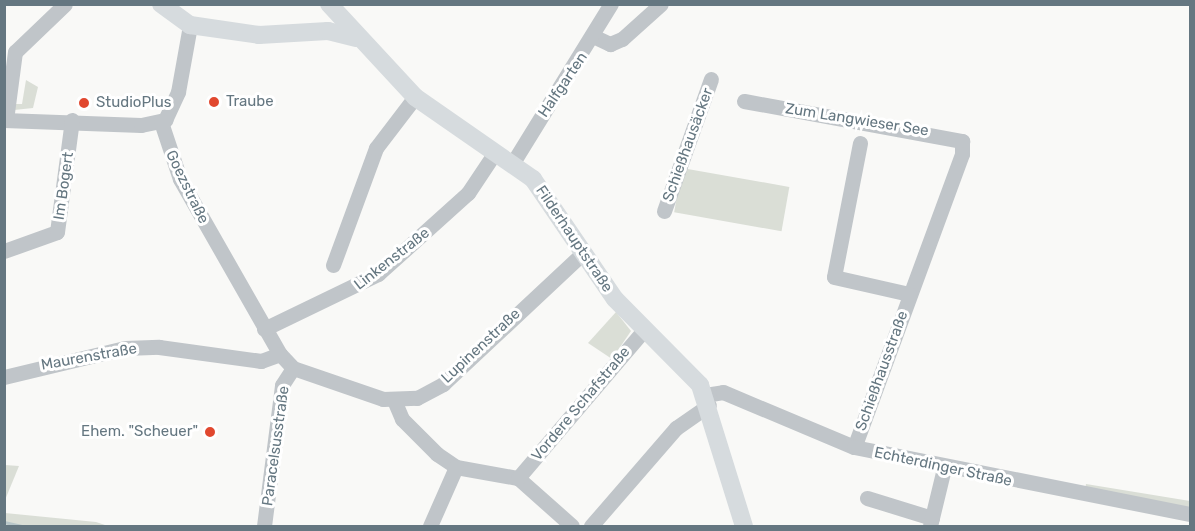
<!DOCTYPE html>
<meta charset="utf-8">
<style>
body{margin:0}
#map{position:relative;width:1195px;height:531px;overflow:hidden;background:#f9f9f7;font-family:Rubik,sans-serif}
div>[style]{position:absolute}
.green>*{inset:0;background:#daded6;transform-origin:0 0}
.stream>*{height:3px;margin:-1.5px;padding:0 1.5px;transform-origin:1.5px;border-radius:1.5px;background:#b8c6c9}
.minor>*{height:15px;margin:-7.5px;padding:0 7.5px;transform-origin:7.5px;border-radius:7.5px;background:#c0c5c9}
.major>*{height:18px;margin:-9px;padding:0 9px;transform-origin:9px;border-radius:9px;background:#d6dbde}
.dots>*{width:16px;height:16px;translate:-50% -50%;box-sizing:border-box;border:3px solid #fff;border-radius:50%}
span{translate:-50% -50%;white-space:nowrap;text-align:center;line-height:1.15;-webkit-text-stroke:6px #fff;paint-order:stroke}
.street-label{font-size:15px;color:#657781}
.poi-label{font-size:15px;color:#657781}
.left{translate:0 -50%;text-align:left}
.right{translate:-100% -50%;text-align:right}
.frame{position:absolute;inset:0;border:6px solid #657781;pointer-events:none}
</style>
<div id="map">
<div class="green">
<div style="clip-path:polygon(26px 80px,38px 87px,33px 108px,14px 110px,15px 104px,22px 104px)"></div>
<div style="left:682px;top:168px;width:109px;height:45px;rotate:10deg"></div>
<div style="clip-path:polygon(616px 312px,631px 331px,612px 359px,588px 343px)"></div>
<div style="clip-path:polygon(5px 465px,19px 466px,5px 500px,4px 465px)"></div>
<div style="clip-path:polygon(1086px 484px,1190px 501px,1190px 511px,1085px 490px)"></div>
<div style="clip-path:polygon(5px 513px,96px 522px,108px 526px,5px 526px)"></div>
</div>
<div class="stream">
<div style="left:4px;top:522px;width:18px;rotate:13deg"></div>
</div>
<div class="minor">
<div style="left:595px;top:37px;width:17px;rotate:25deg"></div>
<div style="left:610px;top:44px;width:13px;rotate:-23deg"></div>
<div style="left:622px;top:39px;width:52px;rotate:-41.9deg"></div>
<div style="left:744px;top:101px;width:222px;rotate:10.4deg"></div>
<div style="left:962px;top:141px;width:13px;rotate:90deg"></div>
<div style="left:962px;top:154px;width:312px;rotate:110.2deg"></div>
<div style="left:4px;top:120px;width:137px;rotate:2.1deg"></div>
<div style="left:141px;top:125px;width:25px;rotate:-12deg"></div>
<div style="left:165px;top:120px;width:31px;rotate:-65deg"></div>
<div style="left:178px;top:92px;width:68px;rotate:-79.8deg"></div>
<div style="left:6px;top:120px;width:69px;rotate:-82.5deg"></div>
<div style="left:15px;top:52px;width:69px;rotate:-43.8deg"></div>
<div style="left:161px;top:122px;width:60px;rotate:71.6deg"></div>
<div style="left:180px;top:179px;width:202px;rotate:60.3deg"></div>
<div style="left:280px;top:354px;width:19px;rotate:47deg"></div>
<div style="left:293px;top:368px;width:95px;rotate:19deg"></div>
<div style="left:383px;top:399px;width:34px;rotate:-2deg"></div>
<div style="left:417px;top:398px;width:30px;rotate:-28deg"></div>
<div style="left:443px;top:384px;width:193px;rotate:-43.1deg"></div>
<div style="left:860px;top:143px;width:136px;rotate:101deg"></div>
<div style="left:834px;top:277px;width:77px;rotate:12.8deg"></div>
<div style="left:512px;top:164px;width:188px;rotate:-58.3deg"></div>
<div style="left:664px;top:211px;width:140px;rotate:-70.4deg"></div>
<div style="left:4px;top:251px;width:56px;rotate:-19.7deg"></div>
<div style="left:57px;top:232px;width:113px;rotate:-82.4deg"></div>
<div style="left:333px;top:265px;width:125px;rotate:-69.8deg"></div>
<div style="left:376px;top:148px;width:64px;rotate:-52.6deg"></div>
<div style="left:264px;top:329px;width:127px;rotate:-25.8deg"></div>
<div style="left:378px;top:274px;width:121px;rotate:-42deg"></div>
<div style="left:468px;top:193px;width:47px;rotate:-56.3deg"></div>
<div style="left:4px;top:377px;width:124px;rotate:-13.5deg"></div>
<div style="left:125px;top:348px;width:34px;rotate:-2deg"></div>
<div style="left:159px;top:347px;width:103px;rotate:7.8deg"></div>
<div style="left:261px;top:361px;width:20px;rotate:-20deg"></div>
<div style="left:705px;top:395px;width:18px;rotate:-9deg"></div>
<div style="left:723px;top:392px;width:142px;rotate:22.8deg"></div>
<div style="left:854px;top:447px;width:343px;rotate:11.3deg"></div>
<div style="left:394px;top:400px;width:21px;rotate:67deg"></div>
<div style="left:402px;top:419px;width:49px;rotate:45deg"></div>
<div style="left:437px;top:454px;width:23px;rotate:34deg"></div>
<div style="left:456px;top:467px;width:63px;rotate:10.1deg"></div>
<div style="left:518px;top:478px;width:72px;rotate:41.6deg"></div>
<div style="left:518px;top:478px;width:194px;rotate:-49.6deg"></div>
<div style="left:867px;top:498px;width:68px;rotate:17.1deg"></div>
<div style="left:264px;top:526px;width:142px;rotate:-82.7deg"></div>
<div style="left:282px;top:385px;width:20px;rotate:-57deg"></div>
<div style="left:430px;top:526px;width:64px;rotate:-66.2deg"></div>
<div style="left:591px;top:526px;width:130px;rotate:-49.1deg"></div>
<div style="left:676px;top:428px;width:40px;rotate:-34.9deg"></div>
<div style="left:930px;top:526px;width:60px;rotate:-76.4deg"></div>
</div>
<div class="major">
<div style="left:161px;top:4px;width:36px;rotate:36deg"></div>
<div style="left:190px;top:25px;width:70px;rotate:8.2deg"></div>
<div style="left:259px;top:35px;width:69px;rotate:-3.3deg"></div>
<div style="left:328px;top:31px;width:29px;rotate:14deg"></div>
<div style="left:329px;top:4px;width:127px;rotate:47.2deg"></div>
<div style="left:415px;top:97px;width:144px;rotate:34.8deg"></div>
<div style="left:533px;top:179px;width:145px;rotate:55.7deg"></div>
<div style="left:615px;top:299px;width:121px;rotate:45.3deg"></div>
<div style="left:700px;top:385px;width:148px;rotate:72.7deg"></div>
</div>
<div class="dots">
<div style="left:214px;top:102px;background:#e1482f"></div>
<div style="left:84px;top:103px;background:#e1482f"></div>
<div style="left:210px;top:432px;background:#e1482f"></div>
</div>
<div class="street-label">
<span style="left:563px;top:85px;rotate:-56deg">Halfgarten</span>
<span style="left:857px;top:120px;rotate:9deg">Zum Langwieser See</span>
<span style="left:688px;top:145px;rotate:-70deg">Schießhausäcker</span>
<span style="left:64px;top:186px;rotate:-82deg">Im Bogert</span>
<span style="left:187px;top:187px;rotate:64deg">Goezstraße</span>
<span style="left:574px;top:239px;rotate:56deg">Filderhauptstraße</span>
<span style="left:392px;top:259px;rotate:-38deg">Linkenstraße</span>
<span style="left:481px;top:346px;rotate:-43deg">Lupinenstraße</span>
<span style="left:89px;top:357px;rotate:-10deg">Maurenstraße</span>
<span style="left:882px;top:371px;rotate:-70deg">Schießhausstraße</span>
<span style="left:581px;top:404px;rotate:-50deg">Vordere Schafstraße</span>
<span style="left:276px;top:446px;rotate:-82deg">Paracelsusstraße</span>
<span style="left:943px;top:467px;rotate:12deg">Echterdinger Straße</span>
</div>
<div class="poi-label">
<span class="left" style="left:226px;top:102px">Traube</span>
<span class="left" style="left:96px;top:103px">StudioPlus</span>
<span class="right" style="left:198px;top:432px">Ehem. "Scheuer"</span>
</div>
<div class="frame"></div>
</div>
